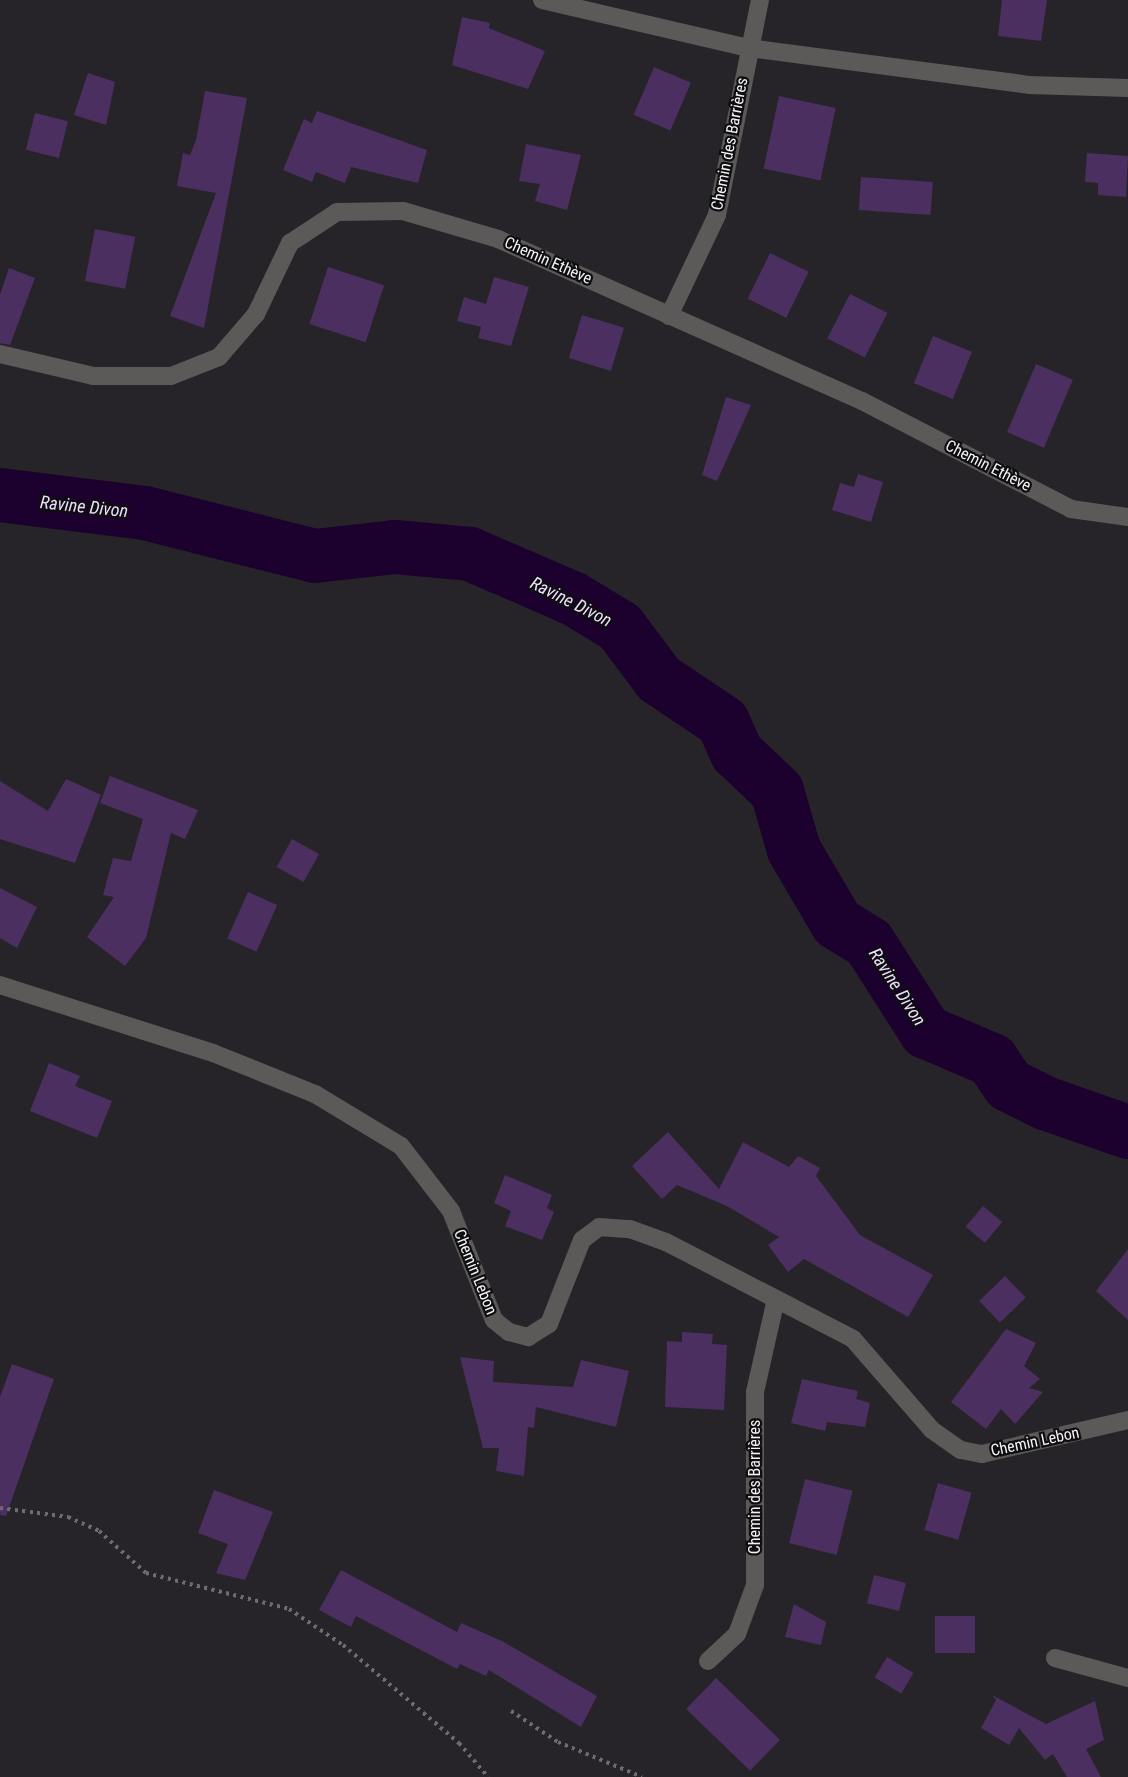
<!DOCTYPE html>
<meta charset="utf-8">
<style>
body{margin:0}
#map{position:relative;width:1128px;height:1777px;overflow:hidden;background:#262428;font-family:"Roboto Condensed",sans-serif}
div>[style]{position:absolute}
.river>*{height:54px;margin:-27px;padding:0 27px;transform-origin:27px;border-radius:27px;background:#1c012e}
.building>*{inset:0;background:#4a2f60;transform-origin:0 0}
.path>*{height:4px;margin-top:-2px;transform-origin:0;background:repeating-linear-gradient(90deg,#6e6c70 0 3px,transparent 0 7.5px)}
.minor>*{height:18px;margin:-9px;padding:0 9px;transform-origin:9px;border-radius:9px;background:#5b5a58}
span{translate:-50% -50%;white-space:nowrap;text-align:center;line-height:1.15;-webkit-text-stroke:4.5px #0e0d0f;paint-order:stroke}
.street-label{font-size:16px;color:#f4f2f5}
.water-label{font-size:18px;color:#eddcfd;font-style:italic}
</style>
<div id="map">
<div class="river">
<div style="left:0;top:495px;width:146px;rotate:7.1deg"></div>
<div style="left:145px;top:513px;width:175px;rotate:14.2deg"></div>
<div style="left:315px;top:556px;width:81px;rotate:-6.4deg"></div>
<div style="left:395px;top:547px;width:75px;rotate:5.3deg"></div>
<div style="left:470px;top:554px;width:113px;rotate:23.4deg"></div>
<div style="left:574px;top:599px;width:54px;rotate:31.3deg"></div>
<div style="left:620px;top:627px;width:65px;rotate:53.1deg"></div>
<div style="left:659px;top:679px;width:77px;rotate:33.9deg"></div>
<div style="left:723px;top:722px;width:34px;rotate:66deg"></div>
<div style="left:737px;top:753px;width:55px;rotate:43.5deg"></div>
<div style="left:777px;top:791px;width:61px;rotate:73.9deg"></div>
<div style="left:794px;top:850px;width:85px;rotate:59.5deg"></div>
<div style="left:837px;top:923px;width:38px;rotate:32deg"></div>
<div style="left:869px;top:943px;width:106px;rotate:57.4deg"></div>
<div style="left:926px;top:1032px;width:72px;rotate:23deg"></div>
<div style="left:992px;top:1060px;width:30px;rotate:56deg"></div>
<div style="left:1009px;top:1085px;width:40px;rotate:26.6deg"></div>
<div style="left:1045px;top:1103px;width:88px;rotate:19.3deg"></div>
</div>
<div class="building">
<div style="clip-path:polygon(1002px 0,1047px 0,1041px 41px,998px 36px)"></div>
<div style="clip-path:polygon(462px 17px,490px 23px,489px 28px,545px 51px,528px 89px,452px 65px)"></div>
<div style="left:654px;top:67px;width:40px;height:52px;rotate:23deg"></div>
<div style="clip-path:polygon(88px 73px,115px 82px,106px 125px,74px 115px)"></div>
<div style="clip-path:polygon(205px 91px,247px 98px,204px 328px,170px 316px,216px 193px,177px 186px,183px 153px,190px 155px,196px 140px)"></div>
<div style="left:779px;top:96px;width:58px;height:74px;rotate:12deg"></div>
<div style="clip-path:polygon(317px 111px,427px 150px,418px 183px,351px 167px,345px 183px,316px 172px,312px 182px,283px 170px,304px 119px,312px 123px)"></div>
<div style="left:35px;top:113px;width:34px;height:38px;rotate:14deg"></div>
<div style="clip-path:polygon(526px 144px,581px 155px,567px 210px,535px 201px,540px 184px,519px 181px)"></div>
<div style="clip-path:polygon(1087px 153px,1128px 156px,1126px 197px,1098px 195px,1098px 183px,1085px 182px)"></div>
<div style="left:861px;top:177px;width:72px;height:33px;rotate:4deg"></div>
<div style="left:95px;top:229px;width:41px;height:53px;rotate:11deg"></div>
<div style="left:770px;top:253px;width:43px;height:51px;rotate:26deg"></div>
<div style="left:328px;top:267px;width:59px;height:60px;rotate:18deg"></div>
<div style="clip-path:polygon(9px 268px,35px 278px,10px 345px,0 343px,0 295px)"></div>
<div style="clip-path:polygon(494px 277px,529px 287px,511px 346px,478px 338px,481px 327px,457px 321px,464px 297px,486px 304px)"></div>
<div style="left:850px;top:294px;width:42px;height:50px;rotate:27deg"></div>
<div style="left:582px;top:315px;width:44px;height:45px;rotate:17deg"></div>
<div style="left:933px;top:336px;width:42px;height:51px;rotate:22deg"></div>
<div style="left:1036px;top:364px;width:40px;height:74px;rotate:23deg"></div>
<div style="clip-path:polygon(726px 397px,751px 405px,717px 481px,702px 475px)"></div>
<div style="clip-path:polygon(858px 474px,883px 482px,871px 522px,832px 510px,840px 483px,854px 487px)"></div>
<div style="clip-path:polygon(110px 776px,198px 810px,185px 839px,171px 833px,146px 938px,125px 966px,87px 937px,114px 897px,103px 895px,113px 858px,131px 861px,143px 819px,100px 803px)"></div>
<div style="clip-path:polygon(66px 779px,101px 795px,75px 863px,0 839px,0 781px,48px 811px)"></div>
<div style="left:292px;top:839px;width:31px;height:32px;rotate:29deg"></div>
<div style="clip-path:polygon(0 888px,37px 907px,17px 948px,0 938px)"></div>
<div style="left:248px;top:892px;width:32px;height:51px;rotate:24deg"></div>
<div style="clip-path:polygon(49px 1063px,80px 1076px,75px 1086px,112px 1101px,97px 1138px,30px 1111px)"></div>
<div style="clip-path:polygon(668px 1132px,719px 1189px,743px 1142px,789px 1167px,798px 1156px,820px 1168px,816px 1176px,860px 1235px,933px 1275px,908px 1317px,804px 1259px,788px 1272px,768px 1245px,779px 1237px,727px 1206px,677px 1185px,662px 1199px,632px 1166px)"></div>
<div style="clip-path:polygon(505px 1175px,552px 1195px,547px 1208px,554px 1212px,542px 1240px,505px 1226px,511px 1211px,494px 1203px)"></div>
<div style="left:983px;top:1206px;width:25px;height:27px;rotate:40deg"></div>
<div style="clip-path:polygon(1128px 1249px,1128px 1320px,1096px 1291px)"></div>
<div style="left:1005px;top:1276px;width:30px;height:36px;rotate:46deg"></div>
<div style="clip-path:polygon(1006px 1329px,1036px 1343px,1024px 1366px,1040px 1379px,1029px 1388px,1043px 1392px,1015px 1424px,1001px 1409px,986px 1429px,951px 1402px)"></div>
<div style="clip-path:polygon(682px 1332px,713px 1334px,712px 1344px,727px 1345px,724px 1410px,665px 1407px,667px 1341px,682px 1342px)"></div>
<div style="clip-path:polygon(460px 1357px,494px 1361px,493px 1382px,573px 1387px,581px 1360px,629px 1371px,616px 1427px,536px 1407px,534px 1428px,528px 1427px,524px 1476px,496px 1471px,499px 1448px,483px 1448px)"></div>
<div style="clip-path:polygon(12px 1364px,54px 1379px,6px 1516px,0 1515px,0 1397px)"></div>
<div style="clip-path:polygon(802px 1379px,858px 1391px,856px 1399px,870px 1403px,865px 1427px,827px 1422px,825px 1431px,791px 1423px)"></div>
<div style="left:805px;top:1479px;width:49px;height:66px;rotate:14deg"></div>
<div style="left:938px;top:1483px;width:35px;height:49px;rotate:16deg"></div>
<div style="clip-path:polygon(214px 1490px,273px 1512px,245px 1580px,216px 1573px,228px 1544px,198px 1533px)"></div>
<div style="clip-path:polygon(341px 1570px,457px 1632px,461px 1623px,502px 1641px,597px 1696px,581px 1727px,489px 1670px,486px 1676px,460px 1664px,457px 1669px,356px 1616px,351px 1627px,319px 1610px)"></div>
<div style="left:874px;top:1575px;width:33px;height:29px;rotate:14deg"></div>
<div style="clip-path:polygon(794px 1604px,826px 1622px,821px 1645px,785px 1637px)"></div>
<div style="left:935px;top:1616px;width:40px;height:37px"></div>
<div style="left:887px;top:1657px;width:31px;height:24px;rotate:31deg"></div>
<div style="left:716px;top:1678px;width:89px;height:43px;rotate:44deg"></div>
<div style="clip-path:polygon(992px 1695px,1046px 1724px,1095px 1701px,1104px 1740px,1086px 1749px,1101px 1777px,1067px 1777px,1053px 1754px,1045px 1760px,1019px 1728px,1009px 1745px,981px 1728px,996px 1700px)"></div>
</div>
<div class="path">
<div style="left:0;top:1508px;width:69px;rotate:7.5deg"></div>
<div style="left:68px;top:1517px;width:34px;rotate:24deg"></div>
<div style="left:99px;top:1531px;width:63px;rotate:41.8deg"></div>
<div style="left:146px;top:1573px;width:147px;rotate:14.1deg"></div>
<div style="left:289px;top:1609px;width:65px;rotate:33.7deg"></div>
<div style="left:343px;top:1645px;width:152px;rotate:40.2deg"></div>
<div style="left:459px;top:1743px;width:45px;rotate:49.5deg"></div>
<div style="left:511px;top:1711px;width:56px;rotate:33.4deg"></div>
<div style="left:558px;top:1742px;width:91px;rotate:22.6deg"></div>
</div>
<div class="minor">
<div style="left:542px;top:0;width:212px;rotate:13.1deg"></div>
<div style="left:749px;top:48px;width:282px;rotate:7.5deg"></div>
<div style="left:1029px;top:85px;width:99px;rotate:1.7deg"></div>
<div style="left:669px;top:316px;width:112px;rotate:-64.6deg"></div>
<div style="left:717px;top:215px;width:219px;rotate:-78.7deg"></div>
<div style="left:0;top:354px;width:96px;rotate:13.3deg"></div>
<div style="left:93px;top:376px;width:78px"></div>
<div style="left:171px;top:376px;width:52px;rotate:-21.6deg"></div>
<div style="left:219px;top:357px;width:57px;rotate:-49.3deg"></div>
<div style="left:256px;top:314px;width:79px;rotate:-64.4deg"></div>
<div style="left:290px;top:243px;width:56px;rotate:-33.4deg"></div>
<div style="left:337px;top:212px;width:66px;rotate:-0.9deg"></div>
<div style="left:403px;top:211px;width:99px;rotate:16.4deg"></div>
<div style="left:498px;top:239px;width:398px;rotate:24deg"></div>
<div style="left:862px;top:401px;width:235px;rotate:27.3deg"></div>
<div style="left:1071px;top:509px;width:58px;rotate:8deg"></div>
<div style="left:0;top:985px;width:224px;rotate:17.7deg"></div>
<div style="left:213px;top:1053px;width:110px;rotate:21.9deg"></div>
<div style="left:315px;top:1094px;width:100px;rotate:31.2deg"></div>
<div style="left:401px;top:1146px;width:82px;rotate:52.4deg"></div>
<div style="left:451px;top:1211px;width:117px;rotate:68.5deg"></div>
<div style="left:494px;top:1320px;width:19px;rotate:39deg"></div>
<div style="left:509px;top:1332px;width:20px;rotate:15deg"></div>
<div style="left:528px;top:1337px;width:25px;rotate:-32deg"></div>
<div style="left:549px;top:1324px;width:90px;rotate:-68.6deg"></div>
<div style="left:582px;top:1240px;width:21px;rotate:-37deg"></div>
<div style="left:599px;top:1227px;width:31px;rotate:4deg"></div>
<div style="left:630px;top:1229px;width:38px;rotate:20deg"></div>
<div style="left:666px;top:1242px;width:211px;rotate:27.4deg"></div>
<div style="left:853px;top:1339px;width:121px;rotate:49deg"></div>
<div style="left:932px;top:1430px;width:35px;rotate:35deg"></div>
<div style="left:961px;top:1450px;width:21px;rotate:11deg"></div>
<div style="left:982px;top:1454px;width:150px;rotate:-13.1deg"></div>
<div style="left:1055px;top:1658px;width:76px;rotate:15.3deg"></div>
<div style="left:708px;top:1661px;width:40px;rotate:-43deg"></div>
<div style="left:737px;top:1634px;width:52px;rotate:-69.8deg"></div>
<div style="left:755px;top:1585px;width:193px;rotate:-90deg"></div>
<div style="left:755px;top:1392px;width:95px;rotate:-77.3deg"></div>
</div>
<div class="street-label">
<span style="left:730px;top:144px;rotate:-79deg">Chemin des Barrières</span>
<span style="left:548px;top:261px;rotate:24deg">Chemin Ethève</span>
<span style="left:988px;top:466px;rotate:27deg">Chemin Ethève</span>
<span style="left:475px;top:1272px;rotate:68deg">Chemin Lebon</span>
<span style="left:1035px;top:1442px;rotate:-12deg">Chemin Lebon</span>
<span style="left:755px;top:1487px;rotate:-90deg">Chemin des Barrières</span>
</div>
<div class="water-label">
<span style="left:84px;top:507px;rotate:6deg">Ravine Divon</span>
<span style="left:571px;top:602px;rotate:27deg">Ravine Divon</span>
<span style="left:897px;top:987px;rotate:57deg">Ravine Divon</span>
</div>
</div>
